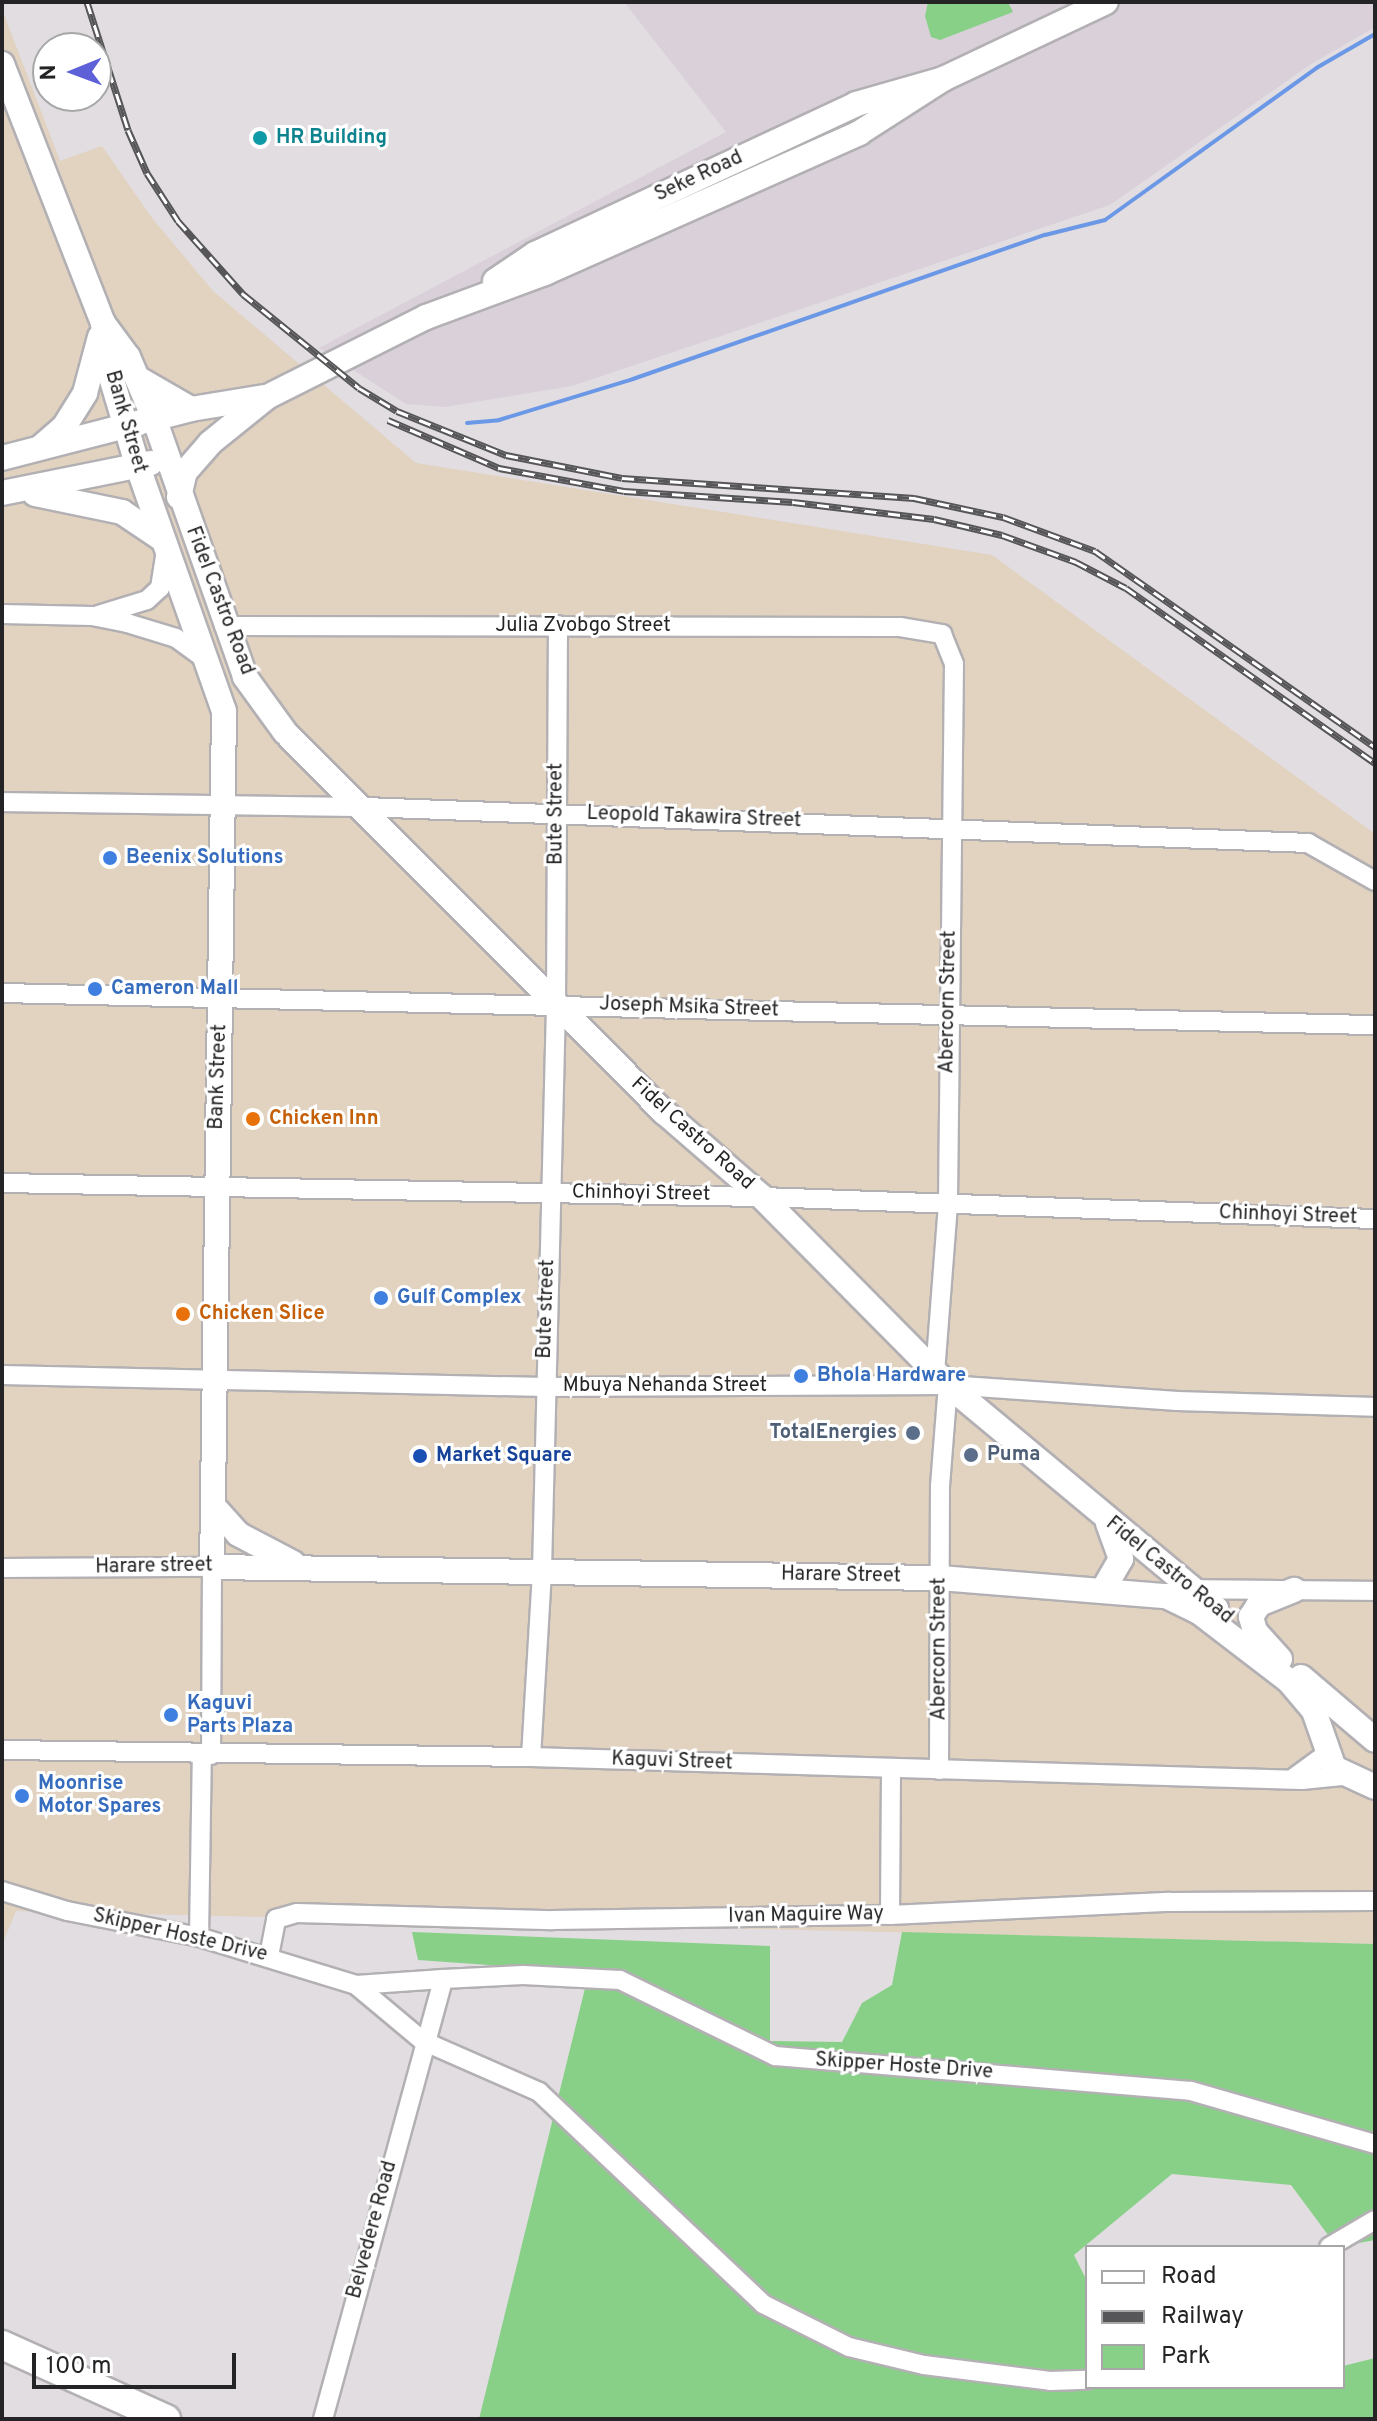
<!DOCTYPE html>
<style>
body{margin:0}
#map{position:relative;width:1377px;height:2421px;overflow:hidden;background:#e1dde1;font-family:Overpass,sans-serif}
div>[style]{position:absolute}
.commercial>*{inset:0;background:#e2d2c0}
.built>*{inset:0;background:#d9d0da}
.green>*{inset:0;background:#88d088}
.stream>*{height:4px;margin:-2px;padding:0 2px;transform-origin:2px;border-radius:2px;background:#6b98e6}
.roads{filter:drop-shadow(2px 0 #b3b0b4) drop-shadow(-2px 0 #b3b0b4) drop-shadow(0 2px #b3b0b4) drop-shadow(0 -2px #b3b0b4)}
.minor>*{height:18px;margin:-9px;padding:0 9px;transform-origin:9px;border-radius:9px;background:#fff}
.major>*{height:24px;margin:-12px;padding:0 12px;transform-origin:12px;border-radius:12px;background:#fff}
.highway>*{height:28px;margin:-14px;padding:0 14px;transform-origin:14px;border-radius:14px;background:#fff}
.rail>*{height:7px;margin-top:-3.5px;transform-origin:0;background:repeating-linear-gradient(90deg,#fff 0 12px,#565557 0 24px);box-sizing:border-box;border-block:2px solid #565557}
.dots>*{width:22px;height:22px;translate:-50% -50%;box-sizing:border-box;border:4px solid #fff;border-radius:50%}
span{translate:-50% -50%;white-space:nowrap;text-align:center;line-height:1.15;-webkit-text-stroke:6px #fff;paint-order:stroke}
.culture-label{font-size:20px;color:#0d838f;font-weight:700}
.left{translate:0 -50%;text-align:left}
.street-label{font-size:20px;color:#242325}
.shop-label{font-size:20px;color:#366cbe;font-weight:700}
.food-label{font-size:20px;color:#c56008;font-weight:700}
.service-label{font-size:20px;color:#4e5e75;font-weight:700}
.right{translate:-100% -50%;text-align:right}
.transit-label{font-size:20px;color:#164399;font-weight:700}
.frame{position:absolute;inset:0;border:4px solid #242325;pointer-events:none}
.legend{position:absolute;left:1085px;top:2245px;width:260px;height:144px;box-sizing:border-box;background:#fff;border:2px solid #a7a7a8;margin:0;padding:10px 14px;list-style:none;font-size:24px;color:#242325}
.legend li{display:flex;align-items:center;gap:16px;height:40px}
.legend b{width:40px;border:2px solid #a7a7a8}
.north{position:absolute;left:32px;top:32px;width:80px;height:80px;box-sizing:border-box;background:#fff;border:2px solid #a7a7a8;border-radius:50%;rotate:269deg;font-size:22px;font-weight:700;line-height:32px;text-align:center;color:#242325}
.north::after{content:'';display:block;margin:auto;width:28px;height:36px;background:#5e60d8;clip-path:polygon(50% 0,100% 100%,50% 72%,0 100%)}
.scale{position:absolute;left:32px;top:2353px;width:204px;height:36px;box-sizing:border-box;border:4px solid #242325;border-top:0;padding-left:10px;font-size:24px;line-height:28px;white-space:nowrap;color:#242325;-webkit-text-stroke:6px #fff;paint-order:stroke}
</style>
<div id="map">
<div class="commercial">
<div style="clip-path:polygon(2px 9px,60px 161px,102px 146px,152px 218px,213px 291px,416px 463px,992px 555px,1375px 834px,1375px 1944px,16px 1911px,2px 1945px)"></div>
</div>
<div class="built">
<div style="clip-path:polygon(624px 2px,1375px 2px,1375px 27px,1308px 66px,1110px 205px,572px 386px,445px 407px,406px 404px,319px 348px,726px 132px)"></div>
</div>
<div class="green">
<div style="clip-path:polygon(928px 2px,1008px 2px,1013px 12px,940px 40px,931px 37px,925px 16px)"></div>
<div style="clip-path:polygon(412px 1932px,770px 1946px,770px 2041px,842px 2042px,862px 2003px,892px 1985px,902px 1932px,1375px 1944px,1375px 2240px,1337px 2247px,1291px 2185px,1172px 2174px,1074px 2255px,1087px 2281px,1087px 2387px,1343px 2387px,1343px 2366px,1375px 2358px,1375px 2419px,479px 2419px,589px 1972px,418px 1960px)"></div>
</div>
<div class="stream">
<div style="left:467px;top:423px;width:32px;rotate:-5deg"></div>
<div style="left:499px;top:420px;width:140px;rotate:-17deg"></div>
<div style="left:633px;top:379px;width:436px;rotate:-19.3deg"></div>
<div style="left:1045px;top:235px;width:62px;rotate:-14deg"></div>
<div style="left:1105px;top:220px;width:262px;rotate:-35.7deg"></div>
<div style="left:1318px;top:67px;width:66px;rotate:-30.1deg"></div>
</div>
<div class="roads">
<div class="minor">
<div style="left:2px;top:614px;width:90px;rotate:1.3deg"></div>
<div style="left:92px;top:616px;width:36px;rotate:11deg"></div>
<div style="left:127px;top:623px;width:51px;rotate:17deg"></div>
<div style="left:176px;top:638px;width:34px;rotate:36deg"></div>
<div style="left:98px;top:615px;width:51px;rotate:-17deg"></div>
<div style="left:147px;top:600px;width:18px;rotate:-43deg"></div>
<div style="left:160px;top:588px;width:37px;rotate:-81deg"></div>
<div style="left:224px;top:626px;width:676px;rotate:0.08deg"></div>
<div style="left:900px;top:627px;width:43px;rotate:9.5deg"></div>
<div style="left:942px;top:634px;width:32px;rotate:68deg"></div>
<div style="left:954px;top:664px;width:540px;rotate:90.64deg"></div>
<div style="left:948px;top:1204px;width:169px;rotate:94.4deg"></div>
<div style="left:2px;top:802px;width:362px;rotate:0.8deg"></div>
<div style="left:364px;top:807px;width:945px;rotate:2.18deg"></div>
<div style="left:1308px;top:843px;width:77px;rotate:29.6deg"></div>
<div style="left:2px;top:993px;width:1373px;rotate:1.34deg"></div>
<div style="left:2px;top:1183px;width:760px;rotate:1.06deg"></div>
<div style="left:762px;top:1197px;width:613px;rotate:2.06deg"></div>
<div style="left:2px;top:1375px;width:543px;rotate:1.27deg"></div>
<div style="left:545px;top:1387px;width:403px;rotate:-0.3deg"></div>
<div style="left:948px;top:1385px;width:230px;rotate:4deg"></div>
<div style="left:1177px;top:1401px;width:198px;rotate:1.7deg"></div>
<div style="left:2px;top:1568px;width:210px;rotate:-0.3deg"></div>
<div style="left:212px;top:1567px;width:188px;rotate:90.3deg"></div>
<div style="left:1186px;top:1589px;width:189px;rotate:0.6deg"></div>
<div style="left:2px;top:1750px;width:529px;rotate:0.76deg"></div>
<div style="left:531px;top:1757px;width:771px;rotate:1.71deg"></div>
<div style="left:1302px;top:1780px;width:40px;rotate:-5.7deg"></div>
<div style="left:531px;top:1757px;width:187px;rotate:-86.6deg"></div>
<div style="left:542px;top:1570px;width:566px;rotate:-88.58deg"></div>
<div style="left:556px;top:1004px;width:379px;rotate:-89.7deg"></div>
<div style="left:939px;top:1770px;width:284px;rotate:-89.8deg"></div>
<div style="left:940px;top:1486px;width:101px;rotate:-85.5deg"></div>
<div style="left:1292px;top:1779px;width:42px;rotate:-36.3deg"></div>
<div style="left:2px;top:1891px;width:68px;rotate:17.1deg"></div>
<div style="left:67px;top:1911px;width:135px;rotate:11.1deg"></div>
<div style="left:199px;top:1937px;width:164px;rotate:17deg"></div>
<div style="left:356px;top:1985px;width:87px;rotate:39.9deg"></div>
<div style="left:423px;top:2041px;width:127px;rotate:23.7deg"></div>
<div style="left:539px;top:2092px;width:308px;rotate:43.4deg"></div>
<div style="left:763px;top:2304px;width:96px;rotate:26.6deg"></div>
<div style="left:849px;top:2347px;width:77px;rotate:13.5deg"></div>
<div style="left:924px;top:2365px;width:127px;rotate:7.2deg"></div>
<div style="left:1050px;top:2381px;width:37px;rotate:-2deg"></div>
<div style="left:890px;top:1915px;width:146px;rotate:-89.6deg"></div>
<div style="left:199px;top:1937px;width:182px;rotate:-89.1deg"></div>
<div style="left:269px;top:1956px;width:38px;rotate:-79deg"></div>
<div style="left:276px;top:1919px;width:22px;rotate:-16deg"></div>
<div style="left:297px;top:1913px;width:256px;rotate:1.6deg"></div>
<div style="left:553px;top:1920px;width:337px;rotate:-0.9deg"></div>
<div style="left:890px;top:1915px;width:280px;rotate:-2.7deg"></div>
<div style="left:1170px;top:1902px;width:205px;rotate:-0.3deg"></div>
<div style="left:356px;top:1985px;width:87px;rotate:-3.9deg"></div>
<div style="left:1329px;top:2247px;width:53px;rotate:-30.4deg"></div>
<div style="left:323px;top:2419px;width:456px;rotate:-74.7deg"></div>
<div style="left:443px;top:1979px;width:80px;rotate:-2.9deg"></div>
<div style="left:523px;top:1975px;width:97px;rotate:3deg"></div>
<div style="left:620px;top:1980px;width:173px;rotate:26.1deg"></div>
<div style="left:775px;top:2056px;width:417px;rotate:4.8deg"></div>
<div style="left:1191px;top:2091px;width:191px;rotate:16.1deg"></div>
</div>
<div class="major">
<div style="left:2px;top:64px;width:278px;rotate:68.7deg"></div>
<div style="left:103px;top:323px;width:47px;rotate:82.7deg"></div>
<div style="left:109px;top:370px;width:101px;rotate:73.4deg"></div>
<div style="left:138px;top:467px;width:259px;rotate:70.6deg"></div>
<div style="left:224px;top:711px;width:856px;rotate:90.8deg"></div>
<div style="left:212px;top:1567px;width:728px;rotate:0.87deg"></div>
<div style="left:940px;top:1578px;width:227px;rotate:4.6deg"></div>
<div style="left:1166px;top:1596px;width:37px;rotate:26deg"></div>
<div style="left:1199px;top:1612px;width:113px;rotate:37.5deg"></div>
<div style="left:1289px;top:1681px;width:39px;rotate:50deg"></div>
<div style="left:1314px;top:1711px;width:60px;rotate:70.7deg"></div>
<div style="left:1334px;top:1768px;width:45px;rotate:24.9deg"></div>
<div style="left:495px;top:281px;width:48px;rotate:-34deg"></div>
<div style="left:535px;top:254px;width:354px;rotate:-25deg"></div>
<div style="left:856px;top:104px;width:91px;rotate:-16deg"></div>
<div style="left:943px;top:79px;width:180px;rotate:-25.3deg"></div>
<div style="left:103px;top:323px;width:42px;rotate:53.7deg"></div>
<div style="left:128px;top:357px;width:66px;rotate:66.9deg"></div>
<div style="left:154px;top:418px;width:275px;rotate:70.6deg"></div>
<div style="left:245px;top:677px;width:68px;rotate:54deg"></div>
<div style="left:285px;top:732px;width:537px;rotate:45.08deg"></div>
<div style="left:664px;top:1112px;width:130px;rotate:40.9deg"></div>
<div style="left:762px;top:1197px;width:264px;rotate:45.3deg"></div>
<div style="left:948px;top:1385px;width:349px;rotate:39.8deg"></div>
<div style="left:137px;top:378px;width:62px;rotate:29.9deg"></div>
<div style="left:42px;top:446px;width:29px;rotate:-41deg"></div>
<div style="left:64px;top:427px;width:40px;rotate:-58deg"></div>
<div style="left:85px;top:393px;width:58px;rotate:-75deg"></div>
<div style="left:2px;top:458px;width:195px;rotate:-14.5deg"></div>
<div style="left:191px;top:409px;width:74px;rotate:-9.3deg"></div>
<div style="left:2px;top:493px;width:152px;rotate:-11.4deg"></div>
<div style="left:35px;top:494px;width:89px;rotate:11.7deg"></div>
<div style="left:122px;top:512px;width:48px;rotate:34deg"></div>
<div style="left:179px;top:497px;width:26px;rotate:-77deg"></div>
<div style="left:185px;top:472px;width:38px;rotate:-49deg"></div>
<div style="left:210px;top:443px;width:73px;rotate:-38.9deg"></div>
<div style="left:267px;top:397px;width:178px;rotate:-26.7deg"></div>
<div style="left:426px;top:317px;width:127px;rotate:-20.3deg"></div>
<div style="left:545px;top:273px;width:344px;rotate:-24deg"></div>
<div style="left:859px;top:133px;width:100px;rotate:-32.7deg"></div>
<div style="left:214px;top:1507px;width:36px;rotate:48deg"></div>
<div style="left:238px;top:1534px;width:62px;rotate:27.8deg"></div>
<div style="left:1103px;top:1590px;width:36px;rotate:-60deg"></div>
<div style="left:1121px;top:1559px;width:38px;rotate:-110deg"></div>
<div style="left:1280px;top:1659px;width:38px;rotate:-132deg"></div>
<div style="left:1255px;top:1631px;width:15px;rotate:-106deg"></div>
<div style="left:1251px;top:1617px;width:15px;rotate:-58deg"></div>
<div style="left:1259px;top:1604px;width:38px;rotate:-22deg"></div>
<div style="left:1301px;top:1677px;width:97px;rotate:40.4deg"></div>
</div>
<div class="highway">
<div style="left:2px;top:2345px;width:180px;rotate:24.3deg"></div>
</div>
</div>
<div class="rail">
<div style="left:87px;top:2px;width:134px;rotate:72.2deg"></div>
<div style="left:128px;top:130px;width:47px;rotate:66.2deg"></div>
<div style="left:147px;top:173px;width:57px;rotate:57.1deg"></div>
<div style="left:178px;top:221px;width:98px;rotate:48.3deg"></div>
<div style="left:243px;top:294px;width:149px;rotate:39deg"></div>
<div style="left:359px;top:388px;width:44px;rotate:31.2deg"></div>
<div style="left:397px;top:411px;width:118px;rotate:22deg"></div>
<div style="left:506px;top:455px;width:118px;rotate:11.2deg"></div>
<div style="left:622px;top:478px;width:293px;rotate:3.9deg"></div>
<div style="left:914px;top:498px;width:91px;rotate:12.1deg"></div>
<div style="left:1003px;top:517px;width:98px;rotate:20.3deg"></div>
<div style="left:1095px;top:551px;width:342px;rotate:35deg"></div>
<div style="left:388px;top:420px;width:121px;rotate:23.4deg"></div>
<div style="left:499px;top:468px;width:127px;rotate:10.4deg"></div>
<div style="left:624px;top:491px;width:169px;rotate:3.7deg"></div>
<div style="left:793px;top:502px;width:142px;rotate:6.9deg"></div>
<div style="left:934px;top:519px;width:70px;rotate:13.2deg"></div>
<div style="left:1002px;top:535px;width:79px;rotate:20deg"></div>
<div style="left:1076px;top:562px;width:56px;rotate:27.5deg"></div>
<div style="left:1126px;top:588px;width:304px;rotate:35.1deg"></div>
</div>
<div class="dots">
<div style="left:260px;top:138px;background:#0f9aa8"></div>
<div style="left:110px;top:858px;background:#3f7fe0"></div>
<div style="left:95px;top:989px;background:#3f7fe0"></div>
<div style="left:253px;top:1119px;background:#e8710a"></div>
<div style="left:381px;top:1298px;background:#3f7fe0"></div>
<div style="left:183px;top:1314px;background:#e8710a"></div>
<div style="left:801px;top:1376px;background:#3f7fe0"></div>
<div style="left:913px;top:1433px;background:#5c6f8a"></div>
<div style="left:971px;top:1455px;background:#5c6f8a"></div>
<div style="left:420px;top:1456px;background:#1a4fb4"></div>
<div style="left:171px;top:1715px;background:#3f7fe0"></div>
<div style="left:22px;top:1796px;background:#3f7fe0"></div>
</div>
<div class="culture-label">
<span class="left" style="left:276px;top:138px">HR Building</span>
</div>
<div class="street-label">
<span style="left:699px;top:177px;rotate:-25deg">Seke Road</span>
<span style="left:125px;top:422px;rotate:74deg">Bank Street</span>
<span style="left:219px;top:601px;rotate:69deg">Fidel Castro Road</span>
<span style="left:583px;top:626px">Julia Zvobgo Street</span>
<span style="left:557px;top:814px;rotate:-90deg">Bute Street</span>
<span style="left:694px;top:818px;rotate:2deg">Leopold Takawira Street</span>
<span style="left:949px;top:1002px;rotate:-89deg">Abercorn Street</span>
<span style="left:689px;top:1008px;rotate:2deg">Joseph Msika Street</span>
<span style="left:219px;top:1077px;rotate:-88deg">Bank Street</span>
<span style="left:692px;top:1134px;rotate:42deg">Fidel Castro Road</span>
<span style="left:641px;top:1194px;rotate:1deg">Chinhoyi Street</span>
<span style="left:1288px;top:1216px;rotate:2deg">Chinhoyi Street</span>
<span style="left:547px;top:1309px;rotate:-88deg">Bute street</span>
<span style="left:665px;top:1386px">Mbuya Nehanda Street</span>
<span style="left:154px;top:1567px;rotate:-1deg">Harare street</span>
<span style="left:1169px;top:1571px;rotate:39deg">Fidel Castro Road</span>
<span style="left:841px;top:1576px;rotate:1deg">Harare Street</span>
<span style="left:940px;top:1649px;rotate:-90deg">Abercorn Street</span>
<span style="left:672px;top:1762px;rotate:2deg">Kaguvi Street</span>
<span style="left:806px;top:1916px;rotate:-1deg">Ivan Maguire Way</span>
<span style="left:180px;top:1936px;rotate:13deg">Skipper Hoste Drive</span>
<span style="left:904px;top:2067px;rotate:4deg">Skipper Hoste Drive</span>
<span style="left:373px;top:2230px;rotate:-75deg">Belvedere Road</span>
</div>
<div class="shop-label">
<span class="left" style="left:126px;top:858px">Beenix Solutions</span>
<span class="left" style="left:111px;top:989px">Cameron Mall</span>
<span class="left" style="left:397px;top:1298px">Gulf Complex</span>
<span class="left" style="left:817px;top:1376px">Bhola Hardware</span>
<span class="left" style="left:187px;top:1716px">Kaguvi<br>Parts Plaza</span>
<span class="left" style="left:38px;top:1796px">Moonrise<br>Motor Spares</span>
</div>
<div class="food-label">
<span class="left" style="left:269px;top:1119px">Chicken Inn</span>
<span class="left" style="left:199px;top:1314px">Chicken Slice</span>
</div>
<div class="service-label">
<span class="right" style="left:897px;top:1433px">TotalEnergies</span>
<span class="left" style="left:987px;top:1455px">Puma</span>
</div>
<div class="transit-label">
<span class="left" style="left:436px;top:1456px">Market Square</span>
</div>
<div class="frame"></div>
<ul class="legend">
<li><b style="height:10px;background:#fff"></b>Road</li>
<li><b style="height:10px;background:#565557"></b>Railway</li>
<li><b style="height:22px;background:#88d088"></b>Park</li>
</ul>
<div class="north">N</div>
<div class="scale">100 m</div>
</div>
